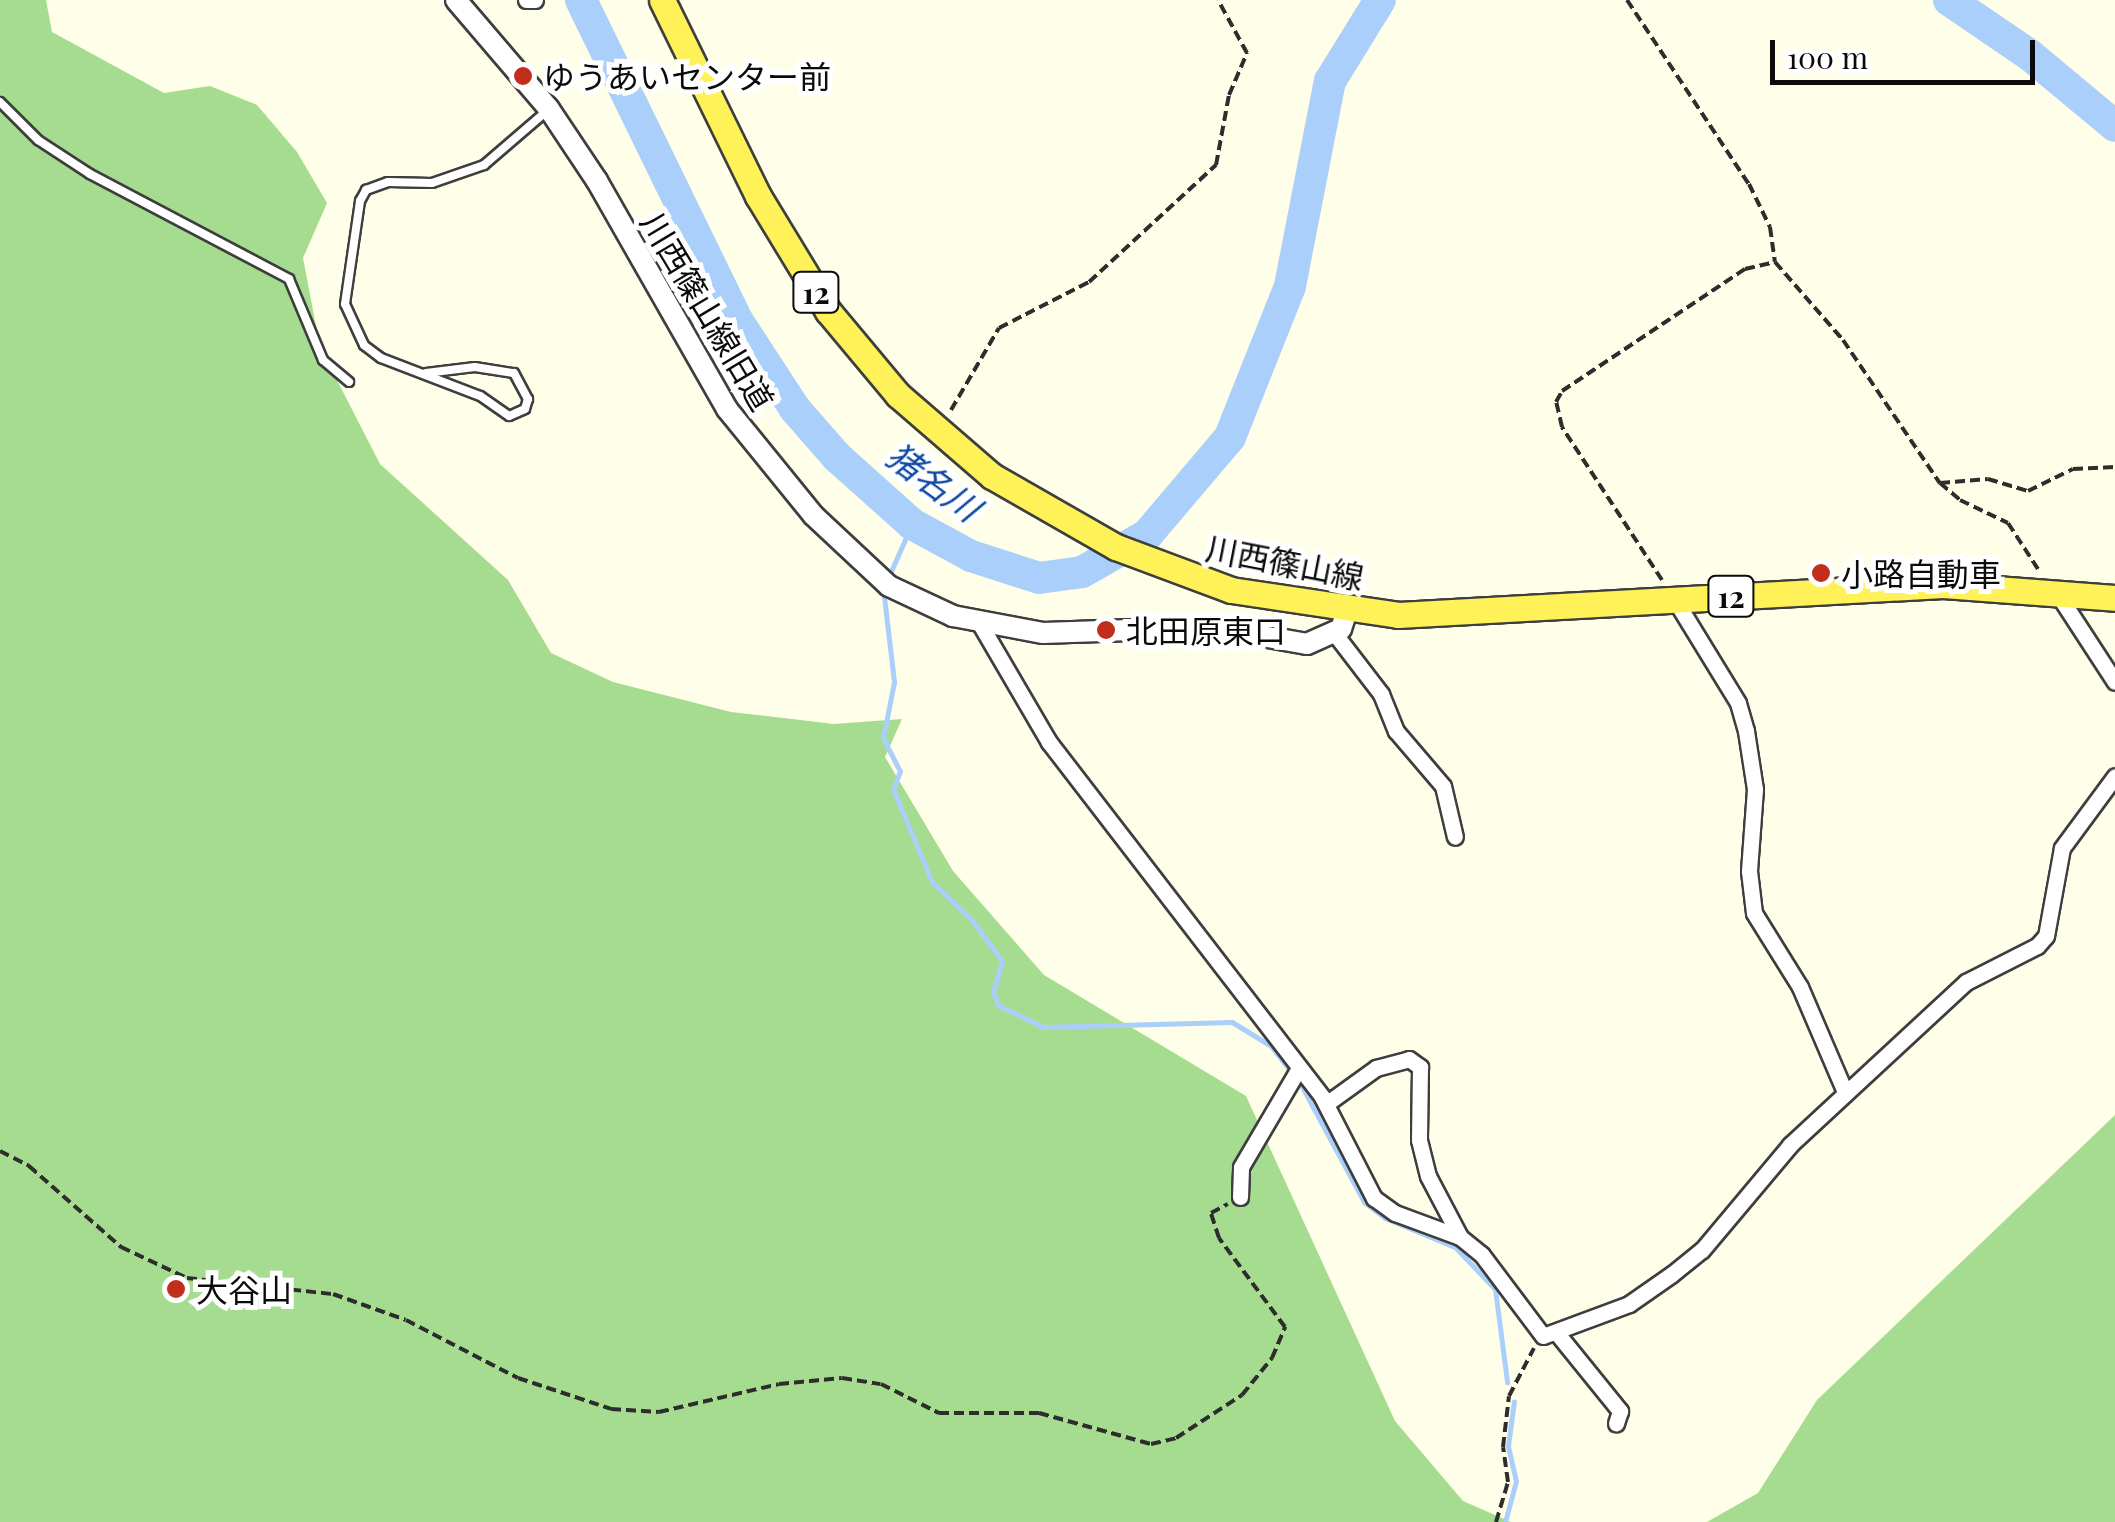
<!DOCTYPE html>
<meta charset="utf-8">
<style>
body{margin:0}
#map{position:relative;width:2115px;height:1522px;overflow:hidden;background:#fffee8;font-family:"Playfair Display","Noto Sans JP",serif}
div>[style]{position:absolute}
.forest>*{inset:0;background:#a5dc8f}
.stream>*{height:5px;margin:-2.5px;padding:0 2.5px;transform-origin:2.5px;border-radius:2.5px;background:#aacffa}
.river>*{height:32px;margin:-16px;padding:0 16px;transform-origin:16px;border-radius:16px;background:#aacffa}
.path>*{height:4px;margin-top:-2px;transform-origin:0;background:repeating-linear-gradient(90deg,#2d2d2d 0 10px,transparent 0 15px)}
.roads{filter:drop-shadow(2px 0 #3e3e3e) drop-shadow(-2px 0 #3e3e3e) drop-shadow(0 2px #3e3e3e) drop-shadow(0 -2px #3e3e3e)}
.service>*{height:8px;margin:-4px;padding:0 4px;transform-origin:4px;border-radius:4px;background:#fff}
.minor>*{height:15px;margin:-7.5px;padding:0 7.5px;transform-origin:7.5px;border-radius:7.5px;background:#fff}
.tertiary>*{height:20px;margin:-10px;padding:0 10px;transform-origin:10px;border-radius:10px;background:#fff}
.primary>*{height:25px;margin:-12.5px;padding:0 12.5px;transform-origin:12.5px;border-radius:12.5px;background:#fff258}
.dots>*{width:28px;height:28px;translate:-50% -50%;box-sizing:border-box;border:5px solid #fff;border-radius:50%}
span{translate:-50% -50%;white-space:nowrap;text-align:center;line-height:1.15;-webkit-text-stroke:10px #fff;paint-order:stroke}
.shield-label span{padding:2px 8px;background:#fff;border:2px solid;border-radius:8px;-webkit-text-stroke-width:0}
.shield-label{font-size:30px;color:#0b0b0b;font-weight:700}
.poi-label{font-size:32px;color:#0b0b0b}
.left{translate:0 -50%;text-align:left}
.street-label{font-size:32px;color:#0b0b0b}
.water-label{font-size:35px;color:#0e49a2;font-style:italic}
.scale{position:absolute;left:1770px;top:40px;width:265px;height:45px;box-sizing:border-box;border:5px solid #0b0b0b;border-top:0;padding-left:12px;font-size:30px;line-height:35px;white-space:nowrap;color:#0b0b0b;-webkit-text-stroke:8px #fff;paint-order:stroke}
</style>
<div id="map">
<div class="forest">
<div style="clip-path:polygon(0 0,46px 0,52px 32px,164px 93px,210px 86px,257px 105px,297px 152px,327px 203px,303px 258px,320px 347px,380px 464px,508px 580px,551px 653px,613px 682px,731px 712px,834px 724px,902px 719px,885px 757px,953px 871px,1044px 975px,1246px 1096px,1395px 1421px,1463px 1501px,1511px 1522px,0 1522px)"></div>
<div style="clip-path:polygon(2115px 1115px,2115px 1522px,1707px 1522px,1758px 1493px,1817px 1400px)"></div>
</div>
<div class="stream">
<div style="left:888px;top:578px;width:59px;rotate:-66deg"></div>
<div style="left:883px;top:588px;width:95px;rotate:83.3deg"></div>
<div style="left:894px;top:682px;width:57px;rotate:101.1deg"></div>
<div style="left:883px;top:738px;width:37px;rotate:63deg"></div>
<div style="left:900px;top:771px;width:19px;rotate:111deg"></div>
<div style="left:893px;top:789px;width:101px;rotate:67.2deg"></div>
<div style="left:932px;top:882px;width:54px;rotate:43.5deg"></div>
<div style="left:971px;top:919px;width:52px;rotate:53.6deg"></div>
<div style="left:1002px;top:961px;width:32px;rotate:106deg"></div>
<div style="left:993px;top:992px;width:14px;rotate:69deg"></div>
<div style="left:998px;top:1005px;width:50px;rotate:26.1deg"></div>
<div style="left:1043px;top:1027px;width:189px;rotate:-1.5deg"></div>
<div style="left:1232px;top:1022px;width:46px;rotate:31.6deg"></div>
<div style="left:1271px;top:1046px;width:47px;rotate:51.9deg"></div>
<div style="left:1300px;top:1083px;width:135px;rotate:61.7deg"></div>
<div style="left:1364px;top:1202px;width:26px;rotate:37deg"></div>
<div style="left:1385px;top:1218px;width:76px;rotate:22.5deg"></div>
<div style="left:1455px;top:1247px;width:58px;rotate:46.4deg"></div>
<div style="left:1495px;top:1289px;width:94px;rotate:82.6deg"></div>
<div style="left:1505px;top:1522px;width:42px;rotate:-75deg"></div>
<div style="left:1516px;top:1481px;width:36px;rotate:-103deg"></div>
<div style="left:1508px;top:1446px;width:45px;rotate:-82.4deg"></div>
</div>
<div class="river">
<div style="left:581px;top:0;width:356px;rotate:64deg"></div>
<div style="left:737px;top:320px;width:106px;rotate:56.9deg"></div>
<div style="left:795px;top:409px;width:64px;rotate:48.8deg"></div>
<div style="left:837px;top:457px;width:101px;rotate:41.8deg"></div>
<div style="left:912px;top:524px;width:67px;rotate:28.5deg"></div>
<div style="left:971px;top:556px;width:71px;rotate:17.9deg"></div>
<div style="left:1039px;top:578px;width:43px;rotate:-7.9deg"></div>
<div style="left:1082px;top:572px;width:75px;rotate:-29.6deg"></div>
<div style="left:1147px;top:535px;width:128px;rotate:-49.7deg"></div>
<div style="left:1230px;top:437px;width:162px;rotate:-68.3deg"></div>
<div style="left:1290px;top:286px;width:209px;rotate:-79deg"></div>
<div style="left:1330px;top:81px;width:95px;rotate:-58.3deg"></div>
<div style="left:1949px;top:0;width:99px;rotate:34.3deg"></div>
<div style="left:2031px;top:56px;width:109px;rotate:39.8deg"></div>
</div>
<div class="path">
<div style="left:1627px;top:0;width:221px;rotate:56.5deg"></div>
<div style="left:1749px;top:184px;width:48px;rotate:64deg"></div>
<div style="left:1770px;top:227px;width:35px;rotate:82deg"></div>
<div style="left:951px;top:410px;width:95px;rotate:-59.7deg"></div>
<div style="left:999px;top:328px;width:101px;rotate:-27.1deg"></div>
<div style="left:1089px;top:282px;width:173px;rotate:-42.7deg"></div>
<div style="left:1216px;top:165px;width:71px;rotate:-79.5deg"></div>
<div style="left:1229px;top:95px;width:46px;rotate:-66.8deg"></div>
<div style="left:1247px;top:53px;width:60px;rotate:-118.7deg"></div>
<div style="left:1940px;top:483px;width:48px;rotate:-4.8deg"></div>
<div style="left:1988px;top:479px;width:42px;rotate:16.7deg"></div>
<div style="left:2028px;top:491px;width:50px;rotate:-26.1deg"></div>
<div style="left:2073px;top:469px;width:42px;rotate:-2.7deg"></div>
<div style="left:1662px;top:580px;width:183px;rotate:-123.2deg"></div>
<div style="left:1562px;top:427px;width:26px;rotate:-103deg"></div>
<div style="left:1556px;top:402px;width:13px;rotate:-61deg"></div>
<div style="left:1562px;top:391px;width:220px;rotate:-33.7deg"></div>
<div style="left:1745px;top:269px;width:31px;rotate:-13deg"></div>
<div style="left:1775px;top:262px;width:103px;rotate:48.9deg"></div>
<div style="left:1843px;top:340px;width:173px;rotate:55.9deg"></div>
<div style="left:1940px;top:483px;width:26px;rotate:40deg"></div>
<div style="left:1960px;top:500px;width:53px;rotate:25.6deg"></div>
<div style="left:2008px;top:523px;width:55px;rotate:56.9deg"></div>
<div style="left:0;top:1151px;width:33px;rotate:27deg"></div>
<div style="left:29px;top:1166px;width:123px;rotate:41.4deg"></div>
<div style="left:121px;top:1247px;width:73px;rotate:25.2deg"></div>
<div style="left:187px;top:1278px;width:147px;rotate:6.3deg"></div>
<div style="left:333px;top:1294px;width:77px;rotate:19.6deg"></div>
<div style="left:406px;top:1320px;width:126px;rotate:27.4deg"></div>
<div style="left:518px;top:1378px;width:98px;rotate:18.4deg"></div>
<div style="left:611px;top:1409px;width:48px;rotate:3.6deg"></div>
<div style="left:659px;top:1412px;width:123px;rotate:-13.1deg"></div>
<div style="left:779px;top:1384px;width:63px;rotate:-5.4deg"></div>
<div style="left:842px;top:1378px;width:39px;rotate:9deg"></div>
<div style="left:881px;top:1384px;width:65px;rotate:26.6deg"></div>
<div style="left:939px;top:1413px;width:100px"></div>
<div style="left:1039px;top:1413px;width:116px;rotate:15.5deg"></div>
<div style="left:1151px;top:1444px;width:26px;rotate:-13deg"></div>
<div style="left:1176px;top:1438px;width:79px;rotate:-33.1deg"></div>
<div style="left:1242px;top:1395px;width:48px;rotate:-51deg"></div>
<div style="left:1272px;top:1358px;width:34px;rotate:-67deg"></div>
<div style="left:1285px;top:1327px;width:111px;rotate:-126.6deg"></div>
<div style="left:1219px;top:1238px;width:26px;rotate:-108deg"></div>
<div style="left:1211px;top:1213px;width:19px;rotate:-28deg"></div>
<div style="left:1496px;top:1522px;width:42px;rotate:-73.3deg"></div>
<div style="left:1508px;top:1482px;width:35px;rotate:-98deg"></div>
<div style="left:1503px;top:1447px;width:51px;rotate:-83.3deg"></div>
<div style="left:1509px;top:1396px;width:54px;rotate:-62.5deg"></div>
</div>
<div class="roads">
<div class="service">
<div style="left:0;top:102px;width:54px;rotate:45deg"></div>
<div style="left:38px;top:140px;width:62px;rotate:33.2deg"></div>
<div style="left:90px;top:174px;width:225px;rotate:27.8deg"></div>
<div style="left:289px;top:279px;width:88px;rotate:67.2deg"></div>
<div style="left:323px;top:360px;width:34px;rotate:40deg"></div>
<div style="left:426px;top:373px;width:49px;rotate:-7deg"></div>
<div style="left:475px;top:367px;width:39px;rotate:9deg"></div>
<div style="left:514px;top:373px;width:30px;rotate:62deg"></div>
<div style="left:528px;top:399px;width:10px;rotate:107deg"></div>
<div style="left:525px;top:409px;width:17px;rotate:156deg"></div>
<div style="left:509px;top:416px;width:35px;rotate:-145deg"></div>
<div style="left:480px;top:396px;width:106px;rotate:-159deg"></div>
<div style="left:381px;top:358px;width:21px;rotate:-143deg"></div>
<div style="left:364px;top:345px;width:45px;rotate:-114.9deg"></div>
<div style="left:345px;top:304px;width:104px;rotate:-81.7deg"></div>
<div style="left:360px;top:201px;width:13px;rotate:-61deg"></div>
<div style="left:366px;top:190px;width:23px;rotate:-20deg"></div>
<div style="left:388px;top:182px;width:44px;rotate:1.3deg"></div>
<div style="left:432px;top:183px;width:55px;rotate:-19.1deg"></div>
<div style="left:484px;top:165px;width:84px;rotate:-40.7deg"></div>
</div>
<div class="minor">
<div style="left:526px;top:0;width:9px"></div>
<div style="left:2057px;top:593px;width:106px;rotate:56.9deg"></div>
<div style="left:1675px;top:600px;width:121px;rotate:58.5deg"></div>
<div style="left:1738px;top:703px;width:29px;rotate:74deg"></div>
<div style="left:1746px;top:731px;width:59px;rotate:81.2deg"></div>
<div style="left:1755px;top:789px;width:82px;rotate:94.2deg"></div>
<div style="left:1749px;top:871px;width:42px;rotate:83.2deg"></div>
<div style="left:1754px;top:913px;width:87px;rotate:58.1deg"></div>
<div style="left:1800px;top:987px;width:114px;rotate:66.8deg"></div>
<div style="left:980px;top:624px;width:137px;rotate:59.7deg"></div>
<div style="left:1049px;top:742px;width:448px;rotate:52.4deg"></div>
<div style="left:1322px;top:1097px;width:114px;rotate:62.8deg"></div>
<div style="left:1374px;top:1198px;width:26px;rotate:36deg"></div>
<div style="left:1395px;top:1213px;width:69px;rotate:20.3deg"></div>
<div style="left:1460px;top:1237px;width:28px;rotate:39deg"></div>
<div style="left:1482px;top:1255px;width:101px;rotate:53deg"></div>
<div style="left:1543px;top:1336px;width:92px;rotate:-20.4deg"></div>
<div style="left:1629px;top:1304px;width:52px;rotate:-34.9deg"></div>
<div style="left:1672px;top:1274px;width:38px;rotate:-39deg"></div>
<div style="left:1702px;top:1250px;width:137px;rotate:-50deg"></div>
<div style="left:1790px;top:1145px;width:240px;rotate:-42.8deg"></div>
<div style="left:1966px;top:982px;width:80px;rotate:-26.9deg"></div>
<div style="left:2037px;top:946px;width:13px;rotate:-48deg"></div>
<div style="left:2046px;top:936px;width:89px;rotate:-79.7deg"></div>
<div style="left:2062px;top:848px;width:89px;rotate:-53.6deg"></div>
<div style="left:1335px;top:634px;width:76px;rotate:52.5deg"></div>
<div style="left:1381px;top:694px;width:40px;rotate:68deg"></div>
<div style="left:1396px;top:731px;width:72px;rotate:49.5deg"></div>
<div style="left:1443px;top:786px;width:52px;rotate:76.8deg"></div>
<div style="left:1326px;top:1104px;width:62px;rotate:-35.8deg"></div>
<div style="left:1376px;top:1068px;width:34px;rotate:-15deg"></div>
<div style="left:1409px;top:1059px;width:14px;rotate:36deg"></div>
<div style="left:1420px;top:1067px;width:73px;rotate:90.8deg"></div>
<div style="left:1419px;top:1140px;width:37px;rotate:76deg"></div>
<div style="left:1428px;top:1176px;width:69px;rotate:62.3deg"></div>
<div style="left:1240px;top:1197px;width:30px;rotate:-88deg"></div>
<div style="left:1241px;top:1167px;width:115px;rotate:-59.6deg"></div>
<div style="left:1556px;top:1332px;width:102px;rotate:51deg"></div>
<div style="left:1620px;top:1411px;width:13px;rotate:108deg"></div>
</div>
<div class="tertiary">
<div style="left:456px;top:0;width:143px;rotate:49.5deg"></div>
<div style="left:549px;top:109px;width:87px;rotate:56.3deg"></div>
<div style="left:597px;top:181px;width:262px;rotate:60.3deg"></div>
<div style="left:727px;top:409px;width:136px;rotate:50.9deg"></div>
<div style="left:813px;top:515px;width:104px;rotate:43.1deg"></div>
<div style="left:889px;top:586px;width:71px;rotate:25.1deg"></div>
<div style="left:953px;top:616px;width:92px;rotate:10.7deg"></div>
<div style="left:1043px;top:633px;width:168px;rotate:-2deg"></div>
<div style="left:1211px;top:627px;width:97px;rotate:10deg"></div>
<div style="left:1307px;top:644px;width:37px;rotate:-24deg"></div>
<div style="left:1341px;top:629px;width:19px;rotate:-72deg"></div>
</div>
<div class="primary">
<div style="left:662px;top:0;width:218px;rotate:63.9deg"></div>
<div style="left:758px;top:196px;width:135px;rotate:58.7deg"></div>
<div style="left:828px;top:311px;width:109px;rotate:50.2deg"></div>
<div style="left:898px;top:395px;width:124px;rotate:40.8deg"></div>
<div style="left:992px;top:476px;width:143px;rotate:29.8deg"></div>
<div style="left:1116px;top:547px;width:123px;rotate:20.5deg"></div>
<div style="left:1231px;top:590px;width:169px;rotate:8.5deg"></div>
<div style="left:1398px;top:615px;width:546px;rotate:-3.15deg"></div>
<div style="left:1943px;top:585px;width:172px;rotate:4.3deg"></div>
</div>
</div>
<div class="dots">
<div style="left:523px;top:76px;background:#c12f1c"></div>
<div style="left:1821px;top:573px;background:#c12f1c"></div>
<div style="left:1106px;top:630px;background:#c12f1c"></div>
<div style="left:176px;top:1289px;background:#c12f1c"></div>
</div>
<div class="shield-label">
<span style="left:816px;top:292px">12</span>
<span style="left:1731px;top:596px">12</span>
</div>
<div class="poi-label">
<span class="left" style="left:543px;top:76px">ゆうあいセンター前</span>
<span class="left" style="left:1841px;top:573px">小路自動車</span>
<span class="left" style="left:1126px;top:630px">北田原東口</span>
<span class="left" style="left:196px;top:1289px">大谷山</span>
</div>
<div class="street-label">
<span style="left:708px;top:311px;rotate:59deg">川西篠山線旧道</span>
<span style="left:1285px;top:562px;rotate:11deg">川西篠山線</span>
</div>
<div class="water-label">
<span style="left:934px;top:481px;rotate:36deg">猪名川</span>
</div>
<div class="scale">100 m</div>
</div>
